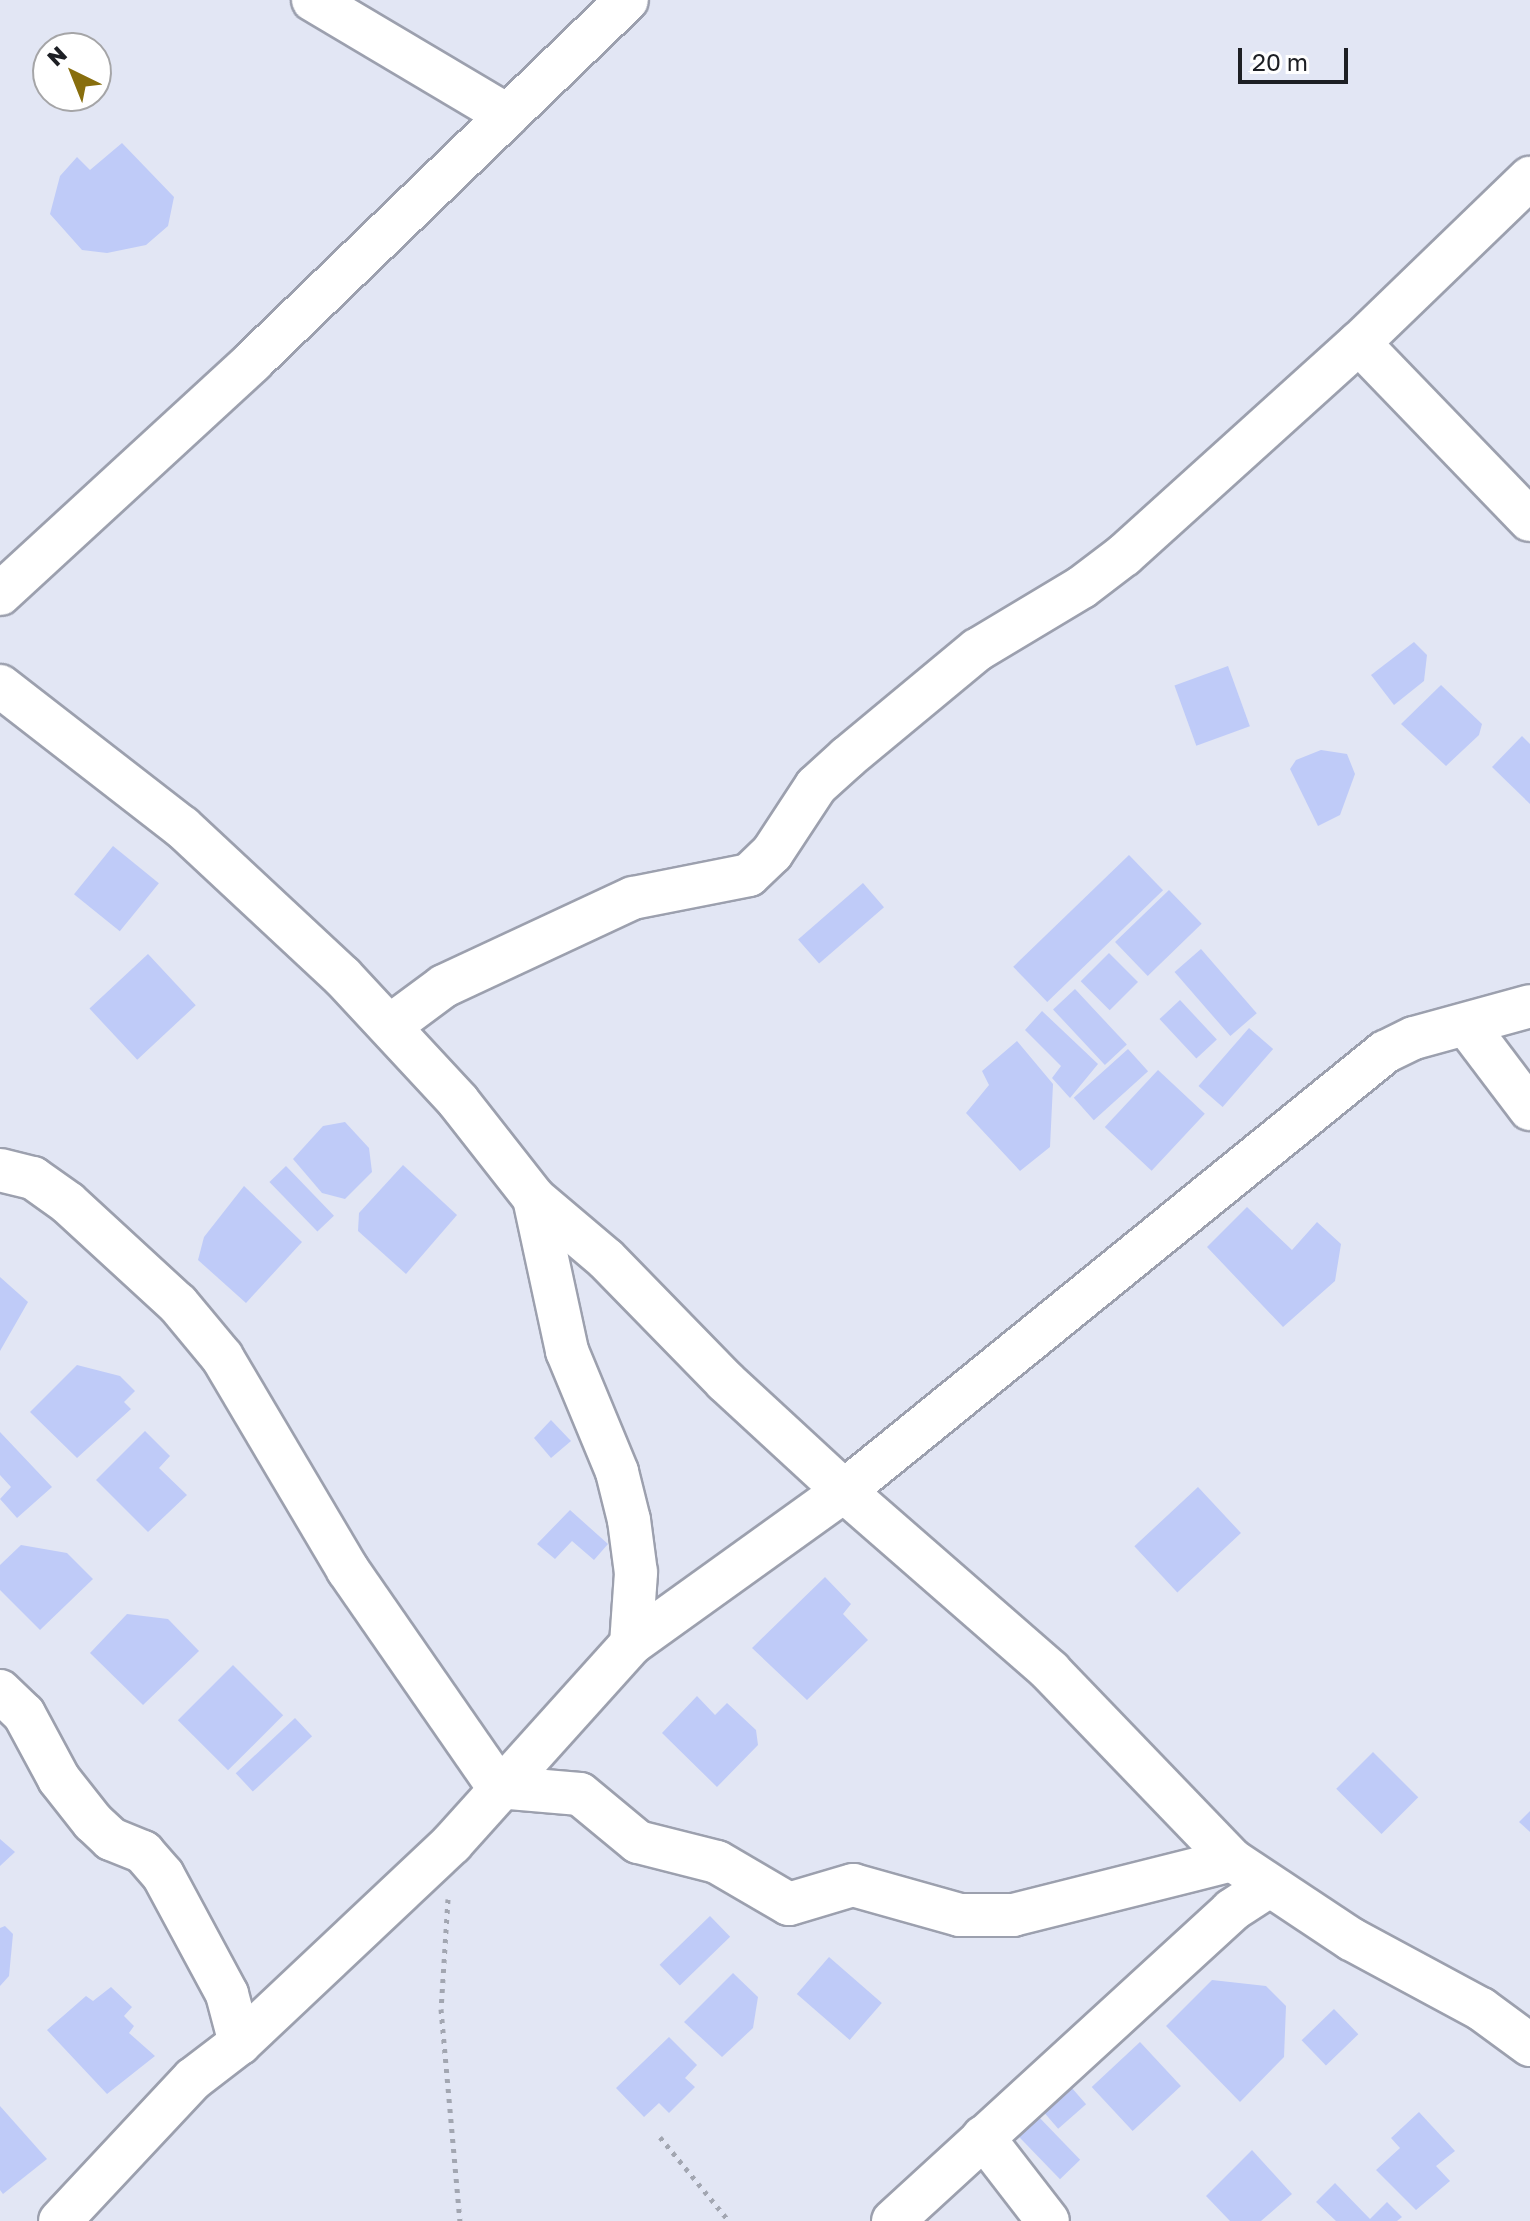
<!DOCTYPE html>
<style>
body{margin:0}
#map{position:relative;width:1530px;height:2221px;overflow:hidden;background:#e2e6f4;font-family:"Golos Text",sans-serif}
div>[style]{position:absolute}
.building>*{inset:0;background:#bfcbf8;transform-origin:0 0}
.path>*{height:5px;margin-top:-2.5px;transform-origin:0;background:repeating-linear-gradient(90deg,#a2a6b1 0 4px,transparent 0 10px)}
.roads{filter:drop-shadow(2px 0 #9ca0ae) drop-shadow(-2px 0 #9ca0ae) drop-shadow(0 2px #9ca0ae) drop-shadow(0 -2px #9ca0ae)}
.minor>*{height:42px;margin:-21px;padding:0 21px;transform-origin:21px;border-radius:21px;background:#fff}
span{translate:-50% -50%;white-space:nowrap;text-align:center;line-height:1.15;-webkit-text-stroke:7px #fff;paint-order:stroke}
.north{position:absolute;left:32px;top:32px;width:80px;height:80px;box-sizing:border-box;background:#fff;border:2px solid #a5a5a7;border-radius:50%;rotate:317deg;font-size:22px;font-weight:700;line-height:32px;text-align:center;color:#1d1f24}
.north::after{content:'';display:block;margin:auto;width:28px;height:36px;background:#886e0d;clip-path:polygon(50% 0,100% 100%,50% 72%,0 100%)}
.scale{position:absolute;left:1238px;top:48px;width:110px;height:36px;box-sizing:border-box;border:4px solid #1d1f24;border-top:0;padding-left:10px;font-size:24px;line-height:28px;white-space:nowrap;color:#1d1f24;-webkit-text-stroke:6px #fff;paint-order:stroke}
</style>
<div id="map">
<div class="building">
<div style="clip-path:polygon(122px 143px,174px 197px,168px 226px,146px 245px,107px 253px,82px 250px,50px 214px,60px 176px,77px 157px,90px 170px)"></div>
<div style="clip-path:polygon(1414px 642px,1427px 655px,1424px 681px,1394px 705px,1371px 675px)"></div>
<div style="left:1228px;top:666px;width:64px;height:57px;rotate:70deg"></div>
<div style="clip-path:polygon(1441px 685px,1482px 724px,1479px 735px,1446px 766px,1401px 724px)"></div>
<div style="clip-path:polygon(1522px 736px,1530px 744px,1530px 804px,1492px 767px)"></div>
<div style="clip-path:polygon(1321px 750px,1347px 754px,1355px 774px,1340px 815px,1318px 826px,1290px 769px,1296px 760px)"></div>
<div style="left:113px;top:846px;width:59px;height:62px;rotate:39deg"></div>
<div style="left:1129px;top:855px;width:49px;height:161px;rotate:46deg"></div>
<div style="left:863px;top:883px;width:32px;height:86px;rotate:49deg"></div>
<div style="left:1169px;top:890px;width:47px;height:75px;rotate:46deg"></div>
<div style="left:1201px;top:949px;width:85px;height:35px;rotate:49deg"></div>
<div style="left:1109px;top:953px;width:41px;height:40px;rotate:45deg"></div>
<div style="left:148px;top:954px;width:70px;height:80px;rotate:47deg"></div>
<div style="left:1075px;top:989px;width:76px;height:30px;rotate:47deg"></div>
<div style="left:1180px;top:1000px;width:54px;height:28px;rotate:47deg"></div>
<div style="clip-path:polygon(1042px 1011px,1098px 1064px,1070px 1098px,1052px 1078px,1061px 1066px,1025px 1030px)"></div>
<div style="left:1249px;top:1028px;width:32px;height:77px;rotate:41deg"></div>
<div style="clip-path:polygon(1017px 1041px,1053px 1084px,1050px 1147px,1020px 1171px,966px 1113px,989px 1085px,982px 1071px)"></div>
<div style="left:1128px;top:1049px;width:30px;height:73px;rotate:48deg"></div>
<div style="left:1158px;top:1070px;width:64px;height:78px;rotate:43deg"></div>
<div style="clip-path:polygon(345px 1122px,369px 1148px,372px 1172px,345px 1199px,322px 1193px,293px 1159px,323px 1126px)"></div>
<div style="clip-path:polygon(403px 1165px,457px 1215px,406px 1274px,358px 1231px,359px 1213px)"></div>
<div style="left:286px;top:1166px;width:69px;height:23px;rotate:46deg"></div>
<div style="clip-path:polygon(244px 1186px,302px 1242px,246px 1303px,198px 1260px,204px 1237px)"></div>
<div style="clip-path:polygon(1247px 1207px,1292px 1250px,1317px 1222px,1341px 1244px,1335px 1281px,1283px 1327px,1207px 1247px)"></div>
<div style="clip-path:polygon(0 1277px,28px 1302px,0 1351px)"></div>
<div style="clip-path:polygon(77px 1365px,120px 1376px,135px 1391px,124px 1402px,131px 1409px,77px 1458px,30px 1412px)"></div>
<div style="clip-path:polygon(551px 1420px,571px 1441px,551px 1458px,534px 1438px)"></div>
<div style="clip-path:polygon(145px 1431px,170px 1456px,159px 1468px,187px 1495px,148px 1532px,96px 1480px)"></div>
<div style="clip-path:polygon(0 1432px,52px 1487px,17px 1518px,0 1499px,11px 1487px,0 1475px)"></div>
<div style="left:1198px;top:1487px;width:63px;height:87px;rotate:47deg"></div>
<div style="clip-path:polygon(570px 1510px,608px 1544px,594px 1560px,572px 1541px,555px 1559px,537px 1544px)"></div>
<div style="clip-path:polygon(21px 1545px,67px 1553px,93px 1579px,40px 1630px,0 1590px,0 1565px)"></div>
<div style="clip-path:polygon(825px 1577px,851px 1604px,843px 1614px,868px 1640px,807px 1700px,752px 1648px)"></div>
<div style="clip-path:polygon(127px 1614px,168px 1619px,199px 1651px,143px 1705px,90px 1653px)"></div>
<div style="left:233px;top:1665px;width:71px;height:78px;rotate:45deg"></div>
<div style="clip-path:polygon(697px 1696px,715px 1715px,727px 1703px,756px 1730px,758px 1745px,717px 1787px,662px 1733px)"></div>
<div style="left:295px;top:1718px;width:25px;height:81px;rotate:47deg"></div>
<div style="left:1373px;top:1752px;width:64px;height:52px;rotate:45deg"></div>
<div style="clip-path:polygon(1530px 1811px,1530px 1832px,1519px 1822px)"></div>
<div style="clip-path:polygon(0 1839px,15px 1852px,0 1866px)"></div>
<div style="left:710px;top:1916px;width:29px;height:70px;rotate:46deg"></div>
<div style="clip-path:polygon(5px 1926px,13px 1934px,9px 1976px,0 1986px,0 1928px)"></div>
<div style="left:829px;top:1957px;width:70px;height:49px;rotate:41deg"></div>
<div style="clip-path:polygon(733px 1973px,758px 1997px,753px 2028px,722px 2057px,684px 2022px)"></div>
<div style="clip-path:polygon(1212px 1980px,1266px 1986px,1286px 2006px,1284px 2057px,1240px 2102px,1166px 2026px)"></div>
<div style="clip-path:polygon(111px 1987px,132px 2007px,124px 2016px,134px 2026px,129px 2033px,155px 2056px,107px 2094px,47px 2030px,86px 1996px,93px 2001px)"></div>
<div style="left:1334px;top:2009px;width:35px;height:45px;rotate:46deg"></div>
<div style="clip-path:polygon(669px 2037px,697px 2065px,685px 2078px,695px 2087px,669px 2113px,659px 2103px,644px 2117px,616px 2088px)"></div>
<div style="left:1140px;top:2042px;width:60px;height:66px;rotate:47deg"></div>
<div style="left:1071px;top:2087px;width:23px;height:37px;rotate:49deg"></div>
<div style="clip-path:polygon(0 2106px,47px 2159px,3px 2194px,0 2190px)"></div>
<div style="clip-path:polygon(1419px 2112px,1455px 2151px,1436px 2166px,1450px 2181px,1416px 2210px,1376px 2170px,1400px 2148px,1391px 2138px)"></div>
<div style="left:1035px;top:2113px;width:65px;height:28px;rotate:46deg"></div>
<div style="clip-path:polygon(1252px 2150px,1292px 2194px,1261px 2221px,1230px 2221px,1206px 2196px)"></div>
<div style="clip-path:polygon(1335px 2183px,1370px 2219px,1387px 2202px,1402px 2217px,1397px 2221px,1336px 2221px,1316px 2202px)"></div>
</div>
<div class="path">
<div style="left:448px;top:1899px;width:110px;rotate:93.6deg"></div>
<div style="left:441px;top:2009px;width:213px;rotate:84.9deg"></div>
<div style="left:660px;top:2137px;width:109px;rotate:50.6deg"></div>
</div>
<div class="roads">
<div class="minor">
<div style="left:313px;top:0;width:226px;rotate:30.7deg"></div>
<div style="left:1359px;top:343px;width:246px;rotate:46deg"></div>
<div style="left:0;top:594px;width:343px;rotate:-42.6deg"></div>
<div style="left:252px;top:362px;width:521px;rotate:-43.99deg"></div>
<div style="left:0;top:686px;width:230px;rotate:37.8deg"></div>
<div style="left:182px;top:827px;width:219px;rotate:43deg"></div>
<div style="left:342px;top:976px;width:171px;rotate:47.1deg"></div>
<div style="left:458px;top:1101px;width:123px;rotate:51.9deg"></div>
<div style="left:534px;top:1198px;width:94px;rotate:40.3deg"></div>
<div style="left:606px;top:1259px;width:172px;rotate:45.7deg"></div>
<div style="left:726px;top:1382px;width:161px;rotate:42.7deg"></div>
<div style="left:844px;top:1491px;width:274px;rotate:41.1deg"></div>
<div style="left:1050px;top:1671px;width:262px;rotate:46.1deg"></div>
<div style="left:1232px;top:1860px;width:143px;rotate:33.6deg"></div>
<div style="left:1351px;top:1939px;width:148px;rotate:28.3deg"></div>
<div style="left:1481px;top:2009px;width:61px;rotate:36.3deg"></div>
<div style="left:390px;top:1026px;width:67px;rotate:-36.5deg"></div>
<div style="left:444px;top:986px;width:208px;rotate:-25deg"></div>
<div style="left:633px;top:898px;width:118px;rotate:-11.2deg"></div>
<div style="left:749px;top:875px;width:32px;rotate:-44deg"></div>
<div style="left:772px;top:853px;width:80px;rotate:-56.7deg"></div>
<div style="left:816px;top:786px;width:43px;rotate:-42.2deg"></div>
<div style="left:848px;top:757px;width:168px;rotate:-39.7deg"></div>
<div style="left:977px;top:650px;width:122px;rotate:-31deg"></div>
<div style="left:1082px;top:587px;width:53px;rotate:-37.3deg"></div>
<div style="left:1124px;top:555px;width:316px;rotate:-42.1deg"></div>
<div style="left:1359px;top:343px;width:238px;rotate:-44deg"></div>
<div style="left:1468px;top:1027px;width:103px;rotate:52.9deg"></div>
<div style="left:0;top:1170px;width:34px;rotate:14deg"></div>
<div style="left:33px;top:1178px;width:43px;rotate:35.5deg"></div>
<div style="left:68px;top:1203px;width:149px;rotate:42.6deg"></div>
<div style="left:178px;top:1304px;width:69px;rotate:50.3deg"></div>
<div style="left:222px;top:1357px;width:247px;rotate:59.4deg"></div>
<div style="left:348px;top:1570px;width:264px;rotate:55.3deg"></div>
<div style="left:498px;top:1787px;width:82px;rotate:4.9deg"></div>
<div style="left:580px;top:1794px;width:75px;rotate:39.6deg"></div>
<div style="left:638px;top:1842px;width:81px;rotate:14.2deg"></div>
<div style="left:717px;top:1862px;width:83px;rotate:30.3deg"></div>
<div style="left:789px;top:1904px;width:67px;rotate:-16.5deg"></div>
<div style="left:853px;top:1885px;width:111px;rotate:15.7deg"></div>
<div style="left:960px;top:1915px;width:53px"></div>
<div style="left:1013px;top:1915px;width:226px;rotate:-14.1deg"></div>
<div style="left:534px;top:1198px;width:157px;rotate:77.8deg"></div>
<div style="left:567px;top:1351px;width:131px;rotate:67.5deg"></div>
<div style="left:617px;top:1472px;width:49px;rotate:76deg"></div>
<div style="left:629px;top:1520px;width:53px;rotate:82.5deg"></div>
<div style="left:636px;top:1573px;width:71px;rotate:94deg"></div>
<div style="left:0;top:1691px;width:33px;rotate:44deg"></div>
<div style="left:24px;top:1714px;width:74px;rotate:61.7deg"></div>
<div style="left:59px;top:1779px;width:55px;rotate:51.7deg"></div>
<div style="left:93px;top:1822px;width:25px;rotate:43deg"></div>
<div style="left:111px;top:1839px;width:35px;rotate:22deg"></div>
<div style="left:143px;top:1852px;width:30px;rotate:49deg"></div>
<div style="left:163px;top:1875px;width:135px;rotate:61.7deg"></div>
<div style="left:227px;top:1994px;width:51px;rotate:75.1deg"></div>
<div style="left:983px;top:2137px;width:106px;rotate:52.3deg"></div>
<div style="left:60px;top:2221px;width:195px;rotate:-46.9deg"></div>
<div style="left:193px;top:2079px;width:59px;rotate:-37.5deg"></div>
<div style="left:240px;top:2043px;width:291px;rotate:-43.3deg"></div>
<div style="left:452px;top:1843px;width:268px;rotate:-48deg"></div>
<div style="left:631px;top:1644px;width:262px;rotate:-35.7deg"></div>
<div style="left:844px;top:1491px;width:697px;rotate:-39.06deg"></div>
<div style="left:1385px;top:1052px;width:32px;rotate:-26deg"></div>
<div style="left:1414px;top:1038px;width:120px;rotate:-15.4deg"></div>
<div style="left:893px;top:2221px;width:460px;rotate:-42.5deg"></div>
<div style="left:1232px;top:1910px;width:44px;rotate:-33deg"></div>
</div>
</div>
<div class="north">N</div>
<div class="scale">20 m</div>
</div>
